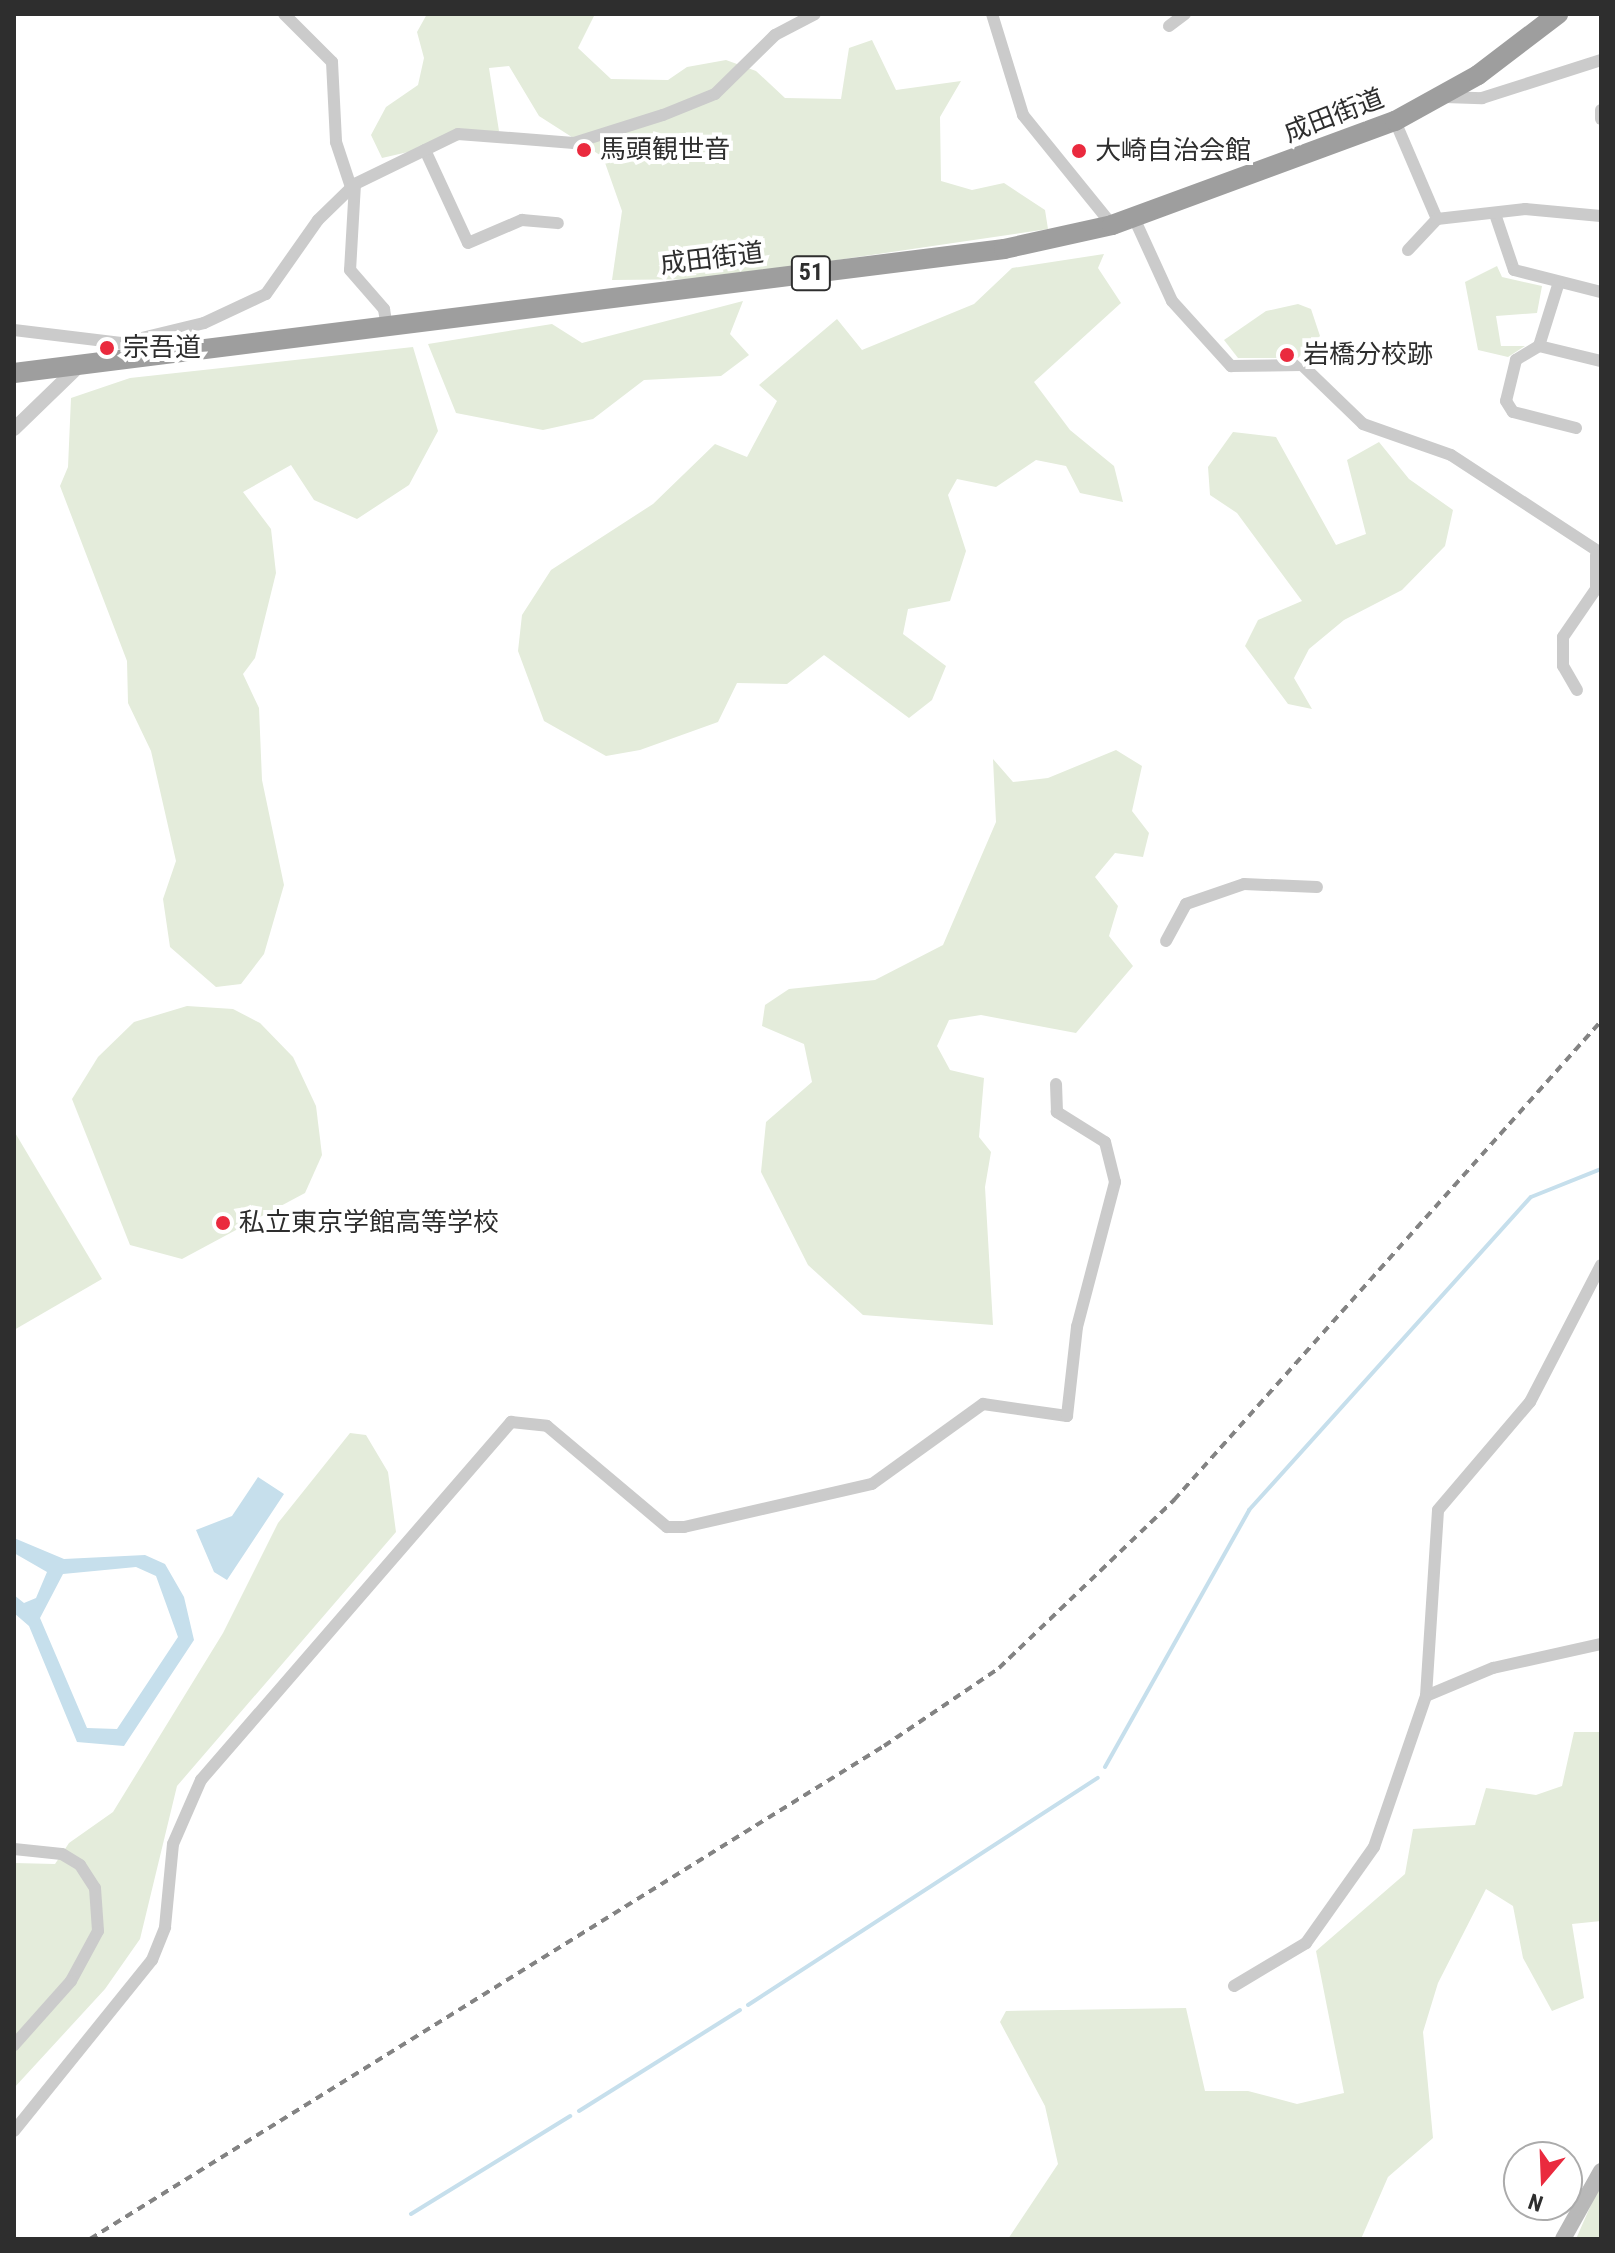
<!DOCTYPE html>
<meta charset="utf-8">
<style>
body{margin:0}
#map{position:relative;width:1615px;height:2253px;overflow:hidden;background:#fff;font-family:"Roboto Condensed","Noto Sans JP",sans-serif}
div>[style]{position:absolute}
.green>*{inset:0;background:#e4ecdb}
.water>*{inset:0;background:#c6dfec}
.stream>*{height:4px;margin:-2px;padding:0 2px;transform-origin:2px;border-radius:2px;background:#c6dfec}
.minor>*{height:12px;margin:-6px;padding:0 6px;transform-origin:6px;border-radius:6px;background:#cbcbcb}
.tertiary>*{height:14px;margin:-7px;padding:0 7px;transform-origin:7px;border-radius:7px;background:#cbcbcb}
.secondary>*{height:16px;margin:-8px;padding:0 8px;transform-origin:8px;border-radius:8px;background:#b8b8b8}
.trunk>*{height:20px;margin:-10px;padding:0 10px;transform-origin:10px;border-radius:10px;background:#9e9e9e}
.rail>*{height:4px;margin-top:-2px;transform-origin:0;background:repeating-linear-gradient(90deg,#838383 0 8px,transparent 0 14px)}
.dots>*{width:22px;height:22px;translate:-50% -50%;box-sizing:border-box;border:4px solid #fff;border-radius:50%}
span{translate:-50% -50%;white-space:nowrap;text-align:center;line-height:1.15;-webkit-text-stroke:8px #fff;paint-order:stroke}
.shield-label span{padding:2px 6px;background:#fff;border:2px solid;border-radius:6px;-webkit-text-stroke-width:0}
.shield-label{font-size:24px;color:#2e2e2e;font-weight:700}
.street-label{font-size:26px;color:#2e2e2e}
.poi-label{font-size:26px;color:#2e2e2e}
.left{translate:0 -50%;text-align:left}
.frame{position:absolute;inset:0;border:16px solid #2e2e2e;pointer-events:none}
.north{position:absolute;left:1503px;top:2141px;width:80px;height:80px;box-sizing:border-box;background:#fff;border:2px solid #ababab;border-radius:50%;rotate:199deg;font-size:22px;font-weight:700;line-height:32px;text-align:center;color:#2e2e2e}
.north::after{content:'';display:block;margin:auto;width:28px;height:36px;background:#ea2a3e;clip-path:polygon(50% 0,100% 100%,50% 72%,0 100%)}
</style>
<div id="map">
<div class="green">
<div style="clip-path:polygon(427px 14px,595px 14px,578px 48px,611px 79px,668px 80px,687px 67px,726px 60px,756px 71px,785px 98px,841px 99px,849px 48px,872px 40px,896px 90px,961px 81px,940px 117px,941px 181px,972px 190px,1004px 183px,1045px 210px,1048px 229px,708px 279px,612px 280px,622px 211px,603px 157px,539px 116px,509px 66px,489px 68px,499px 131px,382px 158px,371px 135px,386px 107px,418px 85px,424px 58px,417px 32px)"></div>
<div style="clip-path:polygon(1104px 254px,1098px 268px,1121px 303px,1034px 382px,1070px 430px,1114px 466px,1123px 502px,1080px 493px,1066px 466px,1036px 460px,996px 487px,957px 479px,948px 495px,966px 551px,950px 601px,908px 609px,903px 634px,946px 666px,932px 700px,909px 718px,824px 655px,787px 684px,737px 683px,718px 722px,640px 750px,606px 756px,544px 721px,518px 651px,522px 615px,551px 570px,653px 504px,715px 444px,747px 457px,777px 401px,759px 385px,837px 319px,862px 350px,974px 304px,1012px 268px)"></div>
<div style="clip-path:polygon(1497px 266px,1502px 277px,1542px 286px,1537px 313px,1496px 316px,1501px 346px,1525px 346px,1508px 357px,1478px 350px,1465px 282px)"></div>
<div style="clip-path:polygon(743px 301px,730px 334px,749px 355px,721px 376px,644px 380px,593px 419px,543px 430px,456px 413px,428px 344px,552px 324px,582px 343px)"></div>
<div style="clip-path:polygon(1298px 304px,1311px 309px,1320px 336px,1298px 358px,1238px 358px,1224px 340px,1266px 311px)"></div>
<div style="clip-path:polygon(413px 347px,438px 431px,409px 485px,357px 519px,314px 500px,291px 465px,243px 492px,271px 529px,276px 573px,255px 658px,243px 674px,259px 708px,262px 780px,284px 885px,264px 954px,241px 984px,216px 987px,170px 947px,163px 899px,176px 861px,151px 751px,128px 703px,127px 661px,60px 486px,68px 467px,71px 398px,130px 378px)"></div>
<div style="clip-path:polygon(1233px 432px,1276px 437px,1336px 545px,1366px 534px,1347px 460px,1379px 442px,1409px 479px,1453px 510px,1445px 546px,1402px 590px,1344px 620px,1309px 649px,1294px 678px,1312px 709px,1288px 704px,1245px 646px,1258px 620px,1302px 601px,1237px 513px,1210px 495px,1208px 467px)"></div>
<div style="clip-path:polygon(1116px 750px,1142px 766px,1132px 811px,1149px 833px,1143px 857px,1115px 853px,1095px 877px,1118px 906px,1109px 936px,1133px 966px,1076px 1033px,981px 1015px,949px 1020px,937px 1046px,950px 1070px,984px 1078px,979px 1137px,991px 1152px,985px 1187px,993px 1325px,863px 1315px,808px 1265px,761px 1172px,766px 1122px,812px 1082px,804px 1044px,762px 1026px,765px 1005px,789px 989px,875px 980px,943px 945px,996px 822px,993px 759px,1013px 782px,1048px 778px)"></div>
<div style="clip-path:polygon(187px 1006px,233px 1009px,260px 1023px,293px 1057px,316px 1106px,322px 1155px,305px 1193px,182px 1259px,130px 1245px,72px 1099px,98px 1057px,134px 1022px)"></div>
<div style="clip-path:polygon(14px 1131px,102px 1279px,14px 1330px)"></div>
<div style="clip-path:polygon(350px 1433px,366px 1435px,388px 1472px,396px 1532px,177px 1786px,140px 1939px,105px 1989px,14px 2088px,14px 1863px,55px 1864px,69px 1843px,113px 1812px,223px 1633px,278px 1523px)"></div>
<div style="clip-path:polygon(1574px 1732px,1601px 1732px,1601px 1921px,1572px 1924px,1584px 1998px,1552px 2011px,1523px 1958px,1513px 1906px,1486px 1889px,1438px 1983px,1423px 2032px,1433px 2138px,1388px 2177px,1361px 2239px,1008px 2239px,1058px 2164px,1045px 2106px,1000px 2022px,1006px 2011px,1186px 2008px,1205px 2091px,1248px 2091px,1297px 2104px,1344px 2093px,1316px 1951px,1405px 1874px,1413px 1829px,1475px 1825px,1486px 1788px,1536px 1795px,1562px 1786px)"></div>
<div style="clip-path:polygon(1601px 2182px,1601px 2239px,1576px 2239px)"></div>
</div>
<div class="water">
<div style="clip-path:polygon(258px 1477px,284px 1494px,227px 1580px,214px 1572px,196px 1530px,232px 1516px)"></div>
<div style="clip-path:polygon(evenodd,14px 1538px,64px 1559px,145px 1555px,165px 1564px,184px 1597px,194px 1640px,124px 1746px,77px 1742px,29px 1626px,14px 1613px,14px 1595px,24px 1603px,36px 1598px,47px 1572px,14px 1553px,14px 1538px,136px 1567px,156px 1576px,178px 1637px,117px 1729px,87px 1728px,40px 1618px,63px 1574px,136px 1567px)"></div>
</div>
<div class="stream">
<div style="left:1105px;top:1767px;width:295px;rotate:-60.7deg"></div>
<div style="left:1249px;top:1510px;width:421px;rotate:-48deg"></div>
<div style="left:1531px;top:1197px;width:75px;rotate:-21.8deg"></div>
<div style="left:748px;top:2005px;width:417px;rotate:-33deg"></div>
<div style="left:579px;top:2111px;width:190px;rotate:-32.1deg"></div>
<div style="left:411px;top:2214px;width:187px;rotate:-31.6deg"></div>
</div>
<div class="minor">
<div style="left:284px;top:14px;width:68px;rotate:45deg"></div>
<div style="left:332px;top:62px;width:80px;rotate:87.1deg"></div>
<div style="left:336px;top:142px;width:47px;rotate:71.6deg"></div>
<div style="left:992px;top:14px;width:106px;rotate:72.9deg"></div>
<div style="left:1023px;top:115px;width:141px;rotate:51deg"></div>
<div style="left:1169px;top:26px;width:20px;rotate:-37deg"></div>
<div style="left:1445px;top:97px;width:37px;rotate:2deg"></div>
<div style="left:1482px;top:98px;width:125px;rotate:-17.7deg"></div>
<div style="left:1601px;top:110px;width:9px;rotate:90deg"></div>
<div style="left:1395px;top:121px;width:107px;rotate:66.8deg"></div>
<div style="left:425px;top:150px;width:102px;rotate:65.2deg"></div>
<div style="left:468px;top:243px;width:59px;rotate:-23.1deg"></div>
<div style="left:522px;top:220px;width:36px;rotate:5deg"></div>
<div style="left:355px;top:184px;width:86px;rotate:93.3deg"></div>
<div style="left:350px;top:270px;width:52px;rotate:48.9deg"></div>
<div style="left:384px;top:309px;width:18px;rotate:81deg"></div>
<div style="left:1495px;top:214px;width:59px;rotate:71.3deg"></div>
<div style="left:1514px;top:270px;width:90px;rotate:14.2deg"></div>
<div style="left:1134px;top:218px;width:91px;rotate:65.4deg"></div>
<div style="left:1172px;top:301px;width:88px;rotate:47.8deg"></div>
<div style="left:1231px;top:366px;width:71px;rotate:-0.8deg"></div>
<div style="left:1302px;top:365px;width:85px;rotate:44deg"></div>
<div style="left:1363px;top:424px;width:93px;rotate:19.4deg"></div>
<div style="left:1451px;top:455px;width:179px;rotate:33.2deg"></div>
<div style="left:1408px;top:250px;width:42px;rotate:-46.9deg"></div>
<div style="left:1437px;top:219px;width:89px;rotate:-6.5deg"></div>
<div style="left:1525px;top:209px;width:76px;rotate:5.3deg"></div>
<div style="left:1559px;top:282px;width:67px;rotate:107.4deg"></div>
<div style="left:1539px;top:346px;width:27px;rotate:149deg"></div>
<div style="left:1516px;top:360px;width:42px;rotate:103.7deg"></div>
<div style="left:1506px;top:401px;width:13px;rotate:58deg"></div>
<div style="left:1513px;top:412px;width:65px;rotate:14.3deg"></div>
<div style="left:14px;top:330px;width:108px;rotate:6.9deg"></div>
<div style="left:121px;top:343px;width:85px;rotate:-13.5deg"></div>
<div style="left:204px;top:323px;width:68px;rotate:-25.1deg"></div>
<div style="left:266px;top:294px;width:90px;rotate:-54.9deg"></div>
<div style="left:318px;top:220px;width:52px;rotate:-44.2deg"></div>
<div style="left:355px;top:184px;width:114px;rotate:-25.9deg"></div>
<div style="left:458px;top:134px;width:116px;rotate:4.4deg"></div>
<div style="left:574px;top:143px;width:93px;rotate:-17.5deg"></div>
<div style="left:663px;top:115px;width:56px;rotate:-22deg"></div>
<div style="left:715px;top:94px;width:84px;rotate:-44.5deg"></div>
<div style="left:775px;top:35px;width:45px;rotate:-27.7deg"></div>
<div style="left:1539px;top:346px;width:64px;rotate:13.6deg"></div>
<div style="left:1577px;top:690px;width:28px;rotate:-120deg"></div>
<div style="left:1563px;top:666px;width:29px;rotate:-90deg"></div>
<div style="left:1563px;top:637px;width:58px;rotate:-55.5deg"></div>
<div style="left:1596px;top:589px;width:34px;rotate:-90deg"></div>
<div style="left:1166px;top:941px;width:42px;rotate:-61.6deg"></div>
<div style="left:1186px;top:904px;width:61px;rotate:-19deg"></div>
<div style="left:1244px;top:884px;width:73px;rotate:2.4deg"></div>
<div style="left:1426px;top:1696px;width:73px;rotate:-22.7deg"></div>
<div style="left:1493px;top:1668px;width:111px;rotate:-12.5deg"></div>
<div style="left:14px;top:1849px;width:48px;rotate:5.9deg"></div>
<div style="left:62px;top:1854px;width:21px;rotate:31deg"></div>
<div style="left:80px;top:1865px;width:27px;rotate:57deg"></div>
<div style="left:95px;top:1888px;width:43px;rotate:86deg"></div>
<div style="left:98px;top:1931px;width:57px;rotate:118.4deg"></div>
<div style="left:71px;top:1981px;width:86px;rotate:131.7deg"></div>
<div style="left:1234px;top:1986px;width:84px;rotate:-30.8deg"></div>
<div style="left:1306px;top:1943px;width:118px;rotate:-54.7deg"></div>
<div style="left:1374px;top:1847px;width:160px;rotate:-71deg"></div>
<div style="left:1426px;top:1696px;width:186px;rotate:-86.3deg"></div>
<div style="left:1438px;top:1510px;width:142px;rotate:-49.6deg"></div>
<div style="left:1530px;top:1402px;width:154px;rotate:-62.6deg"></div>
<div style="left:14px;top:2131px;width:220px;rotate:-51.1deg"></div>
<div style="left:152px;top:1960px;width:35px;rotate:-68deg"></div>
<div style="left:165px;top:1927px;width:83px;rotate:-84.5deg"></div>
<div style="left:173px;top:1844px;width:70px;rotate:-66.4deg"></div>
<div style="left:201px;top:1780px;width:474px;rotate:-49.1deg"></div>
<div style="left:511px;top:1422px;width:36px;rotate:6deg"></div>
<div style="left:547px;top:1426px;width:157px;rotate:40.1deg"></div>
<div style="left:667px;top:1527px;width:17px"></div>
<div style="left:684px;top:1527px;width:193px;rotate:-12.9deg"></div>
<div style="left:872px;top:1484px;width:137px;rotate:-35.8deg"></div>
<div style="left:983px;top:1404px;width:85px;rotate:8.1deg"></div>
<div style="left:1067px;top:1416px;width:90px;rotate:-83.6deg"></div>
<div style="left:1077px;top:1327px;width:150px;rotate:-75.3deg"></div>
<div style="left:1115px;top:1182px;width:41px;rotate:-104deg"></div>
<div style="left:1105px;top:1142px;width:57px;rotate:-148deg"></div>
<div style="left:1057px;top:1112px;width:28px;rotate:-92deg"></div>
</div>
<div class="tertiary">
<div style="left:14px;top:429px;width:92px;rotate:-44.1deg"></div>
</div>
<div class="secondary">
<div style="left:1563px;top:2239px;width:78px;rotate:-60.8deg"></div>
</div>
<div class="trunk">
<div style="left:14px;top:373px;width:998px;rotate:-7.14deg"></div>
<div style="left:1004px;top:249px;width:111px;rotate:-12.5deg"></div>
<div style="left:1112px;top:225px;width:302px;rotate:-20.2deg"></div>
<div style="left:1395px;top:121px;width:95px;rotate:-29deg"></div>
<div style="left:1478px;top:75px;width:101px;rotate:-37.3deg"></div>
</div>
<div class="rail">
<div style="left:90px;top:2239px;width:935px;rotate:-31.84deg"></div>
<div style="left:884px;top:1746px;width:139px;rotate:-34.1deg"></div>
<div style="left:999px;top:1668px;width:243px;rotate:-43.8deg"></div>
<div style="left:1174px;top:1500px;width:642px;rotate:-48.28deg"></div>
</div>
<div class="dots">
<div style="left:584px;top:150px;background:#ea2a3e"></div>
<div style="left:1079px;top:151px;background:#ea2a3e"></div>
<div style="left:107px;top:348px;background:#ea2a3e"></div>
<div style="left:1287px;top:355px;background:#ea2a3e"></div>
<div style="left:223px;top:1223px;background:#ea2a3e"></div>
</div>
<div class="shield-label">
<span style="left:811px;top:273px">51</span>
</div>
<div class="street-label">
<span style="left:1334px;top:116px;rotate:-21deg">成田街道</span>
<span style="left:712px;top:259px;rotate:-7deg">成田街道</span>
</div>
<div class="poi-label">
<span class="left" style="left:600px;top:150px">馬頭観世音</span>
<span class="left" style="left:1095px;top:151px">大崎自治会館</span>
<span class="left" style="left:123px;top:348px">宗吾道</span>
<span class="left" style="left:1303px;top:355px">岩橋分校跡</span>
<span class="left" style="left:239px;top:1223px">私立東京学館高等学校</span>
</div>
<div class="frame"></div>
<div class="north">N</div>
</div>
